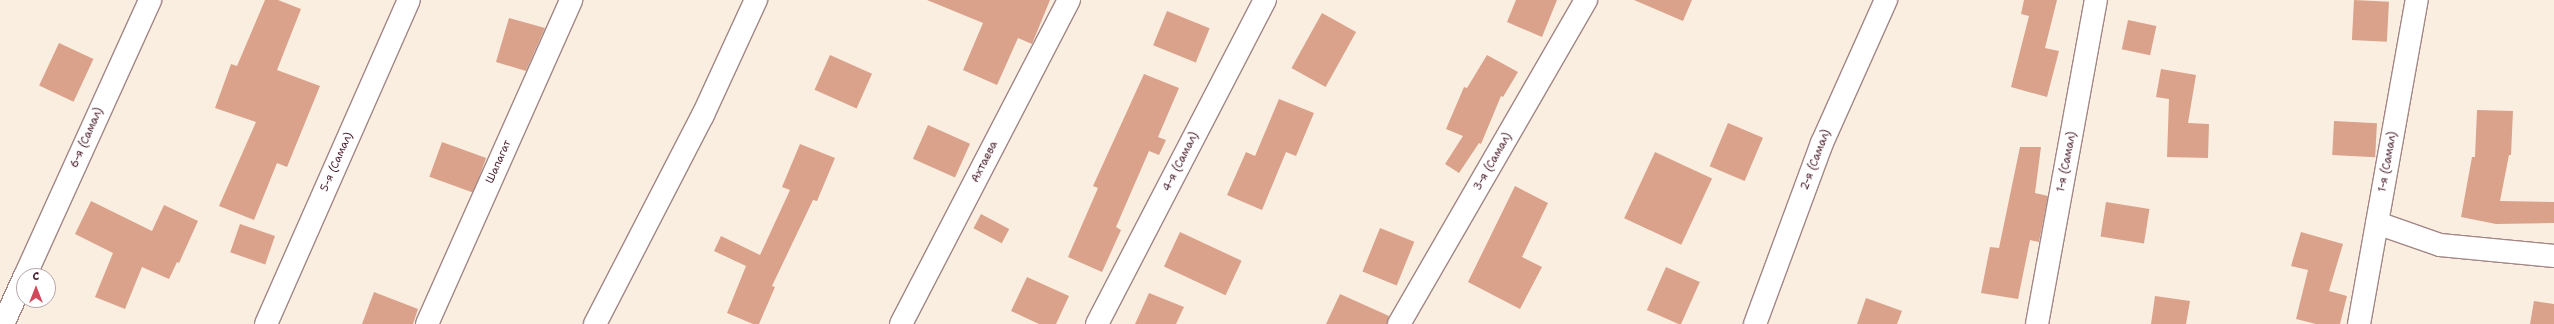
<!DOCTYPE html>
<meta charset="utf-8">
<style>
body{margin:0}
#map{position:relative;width:2554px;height:324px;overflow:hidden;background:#faeee0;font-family:"Shantell Sans",sans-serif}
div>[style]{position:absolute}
.building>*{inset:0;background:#daa28b;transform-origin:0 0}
.roads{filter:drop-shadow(1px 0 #a28686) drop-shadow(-1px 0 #a28686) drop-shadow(0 1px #a28686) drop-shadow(0 -1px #a28686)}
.minor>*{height:22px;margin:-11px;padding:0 11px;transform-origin:11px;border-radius:11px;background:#fff}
span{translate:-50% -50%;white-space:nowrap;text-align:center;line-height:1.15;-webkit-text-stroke:3px #fff;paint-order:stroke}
.street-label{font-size:11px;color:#4a1f2b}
.north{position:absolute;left:16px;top:268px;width:40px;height:40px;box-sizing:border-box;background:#fff;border:1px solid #b7a5aa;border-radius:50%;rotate:0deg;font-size:11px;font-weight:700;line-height:16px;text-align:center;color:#4a1f2b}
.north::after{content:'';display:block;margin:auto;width:14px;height:18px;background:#d1495b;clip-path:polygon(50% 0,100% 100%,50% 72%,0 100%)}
</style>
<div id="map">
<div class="building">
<div style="clip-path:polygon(265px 0,278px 0,301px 9px,277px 70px,320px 86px,287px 167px,277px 163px,254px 220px,219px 206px,256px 122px,215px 108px,231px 64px,237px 66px)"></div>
<div style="clip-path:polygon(927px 0,1050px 0,1032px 44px,1018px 38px,997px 85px,963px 70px,983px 23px)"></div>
<div style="clip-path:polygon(1516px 0,1557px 0,1542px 37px,1507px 22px)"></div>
<div style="clip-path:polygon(1634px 0,1692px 0,1683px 21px)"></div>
<div style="clip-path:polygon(2024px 0,2057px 0,2045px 48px,2059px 51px,2047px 97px,2011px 87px,2029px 16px,2021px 14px)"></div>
<div style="left:2354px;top:0;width:35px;height:40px;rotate:3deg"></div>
<div style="left:1167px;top:11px;width:46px;height:37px;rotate:22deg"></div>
<div style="left:1322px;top:13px;width:39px;height:63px;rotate:29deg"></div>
<div style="clip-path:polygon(509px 18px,545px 28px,526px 71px,496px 62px)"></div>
<div style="left:2128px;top:20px;width:29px;height:30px;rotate:12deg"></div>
<div style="left:59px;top:43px;width:38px;height:47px;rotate:25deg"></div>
<div style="left:830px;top:55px;width:46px;height:38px;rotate:24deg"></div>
<div style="clip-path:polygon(1487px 55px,1518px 72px,1503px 97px,1501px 96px,1481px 144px,1479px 143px,1459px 173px,1445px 164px,1463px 136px,1446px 129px,1464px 87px,1467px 88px)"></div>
<div style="clip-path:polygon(2161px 69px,2196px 75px,2188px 123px,2209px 124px,2208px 158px,2167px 157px,2169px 99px,2156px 97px)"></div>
<div style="clip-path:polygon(1144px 74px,1179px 88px,1158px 137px,1166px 140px,1159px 155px,1149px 151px,1116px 227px,1121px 230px,1102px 272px,1068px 257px,1098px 188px,1093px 186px)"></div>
<div style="clip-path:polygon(1279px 99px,1314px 113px,1296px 156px,1286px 152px,1262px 210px,1227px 195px,1246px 152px,1255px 156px)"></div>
<div style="clip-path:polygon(2477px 110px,2513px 111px,2511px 155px,2509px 155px,2500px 201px,2554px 202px,2554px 223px,2496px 224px,2461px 217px,2472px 157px,2475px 157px)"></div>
<div style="left:2334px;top:121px;width:43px;height:34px;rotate:3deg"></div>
<div style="left:1728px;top:123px;width:38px;height:47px;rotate:23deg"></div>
<div style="left:928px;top:125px;width:46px;height:37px;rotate:24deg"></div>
<div style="left:442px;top:142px;width:47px;height:37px;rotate:20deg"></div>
<div style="clip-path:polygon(800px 144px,835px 158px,817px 201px,813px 200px,772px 286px,775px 287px,759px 324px,753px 324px,727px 313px,746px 266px,714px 251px,721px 236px,760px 255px,790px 190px,782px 187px)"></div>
<div style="clip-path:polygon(2020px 147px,2041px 147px,2035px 193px,2048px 196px,2039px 242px,2030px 240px,2018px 299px,1981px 293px,1990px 247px,1999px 248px)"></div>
<div style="left:1655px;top:152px;width:63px;height:73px;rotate:25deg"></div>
<div style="clip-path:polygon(1515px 186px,1548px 203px,1522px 257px,1542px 267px,1520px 309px,1468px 282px)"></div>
<div style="clip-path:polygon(91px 201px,152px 231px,164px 205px,198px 221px,179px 263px,177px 262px,169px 279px,142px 267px,125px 309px,95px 297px,113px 253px,75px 234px)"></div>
<div style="left:2106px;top:202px;width:44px;height:35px;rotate:9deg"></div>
<div style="left:981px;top:214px;width:32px;height:16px;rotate:28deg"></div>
<div style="left:240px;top:224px;width:37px;height:30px;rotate:19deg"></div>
<div style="left:1380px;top:228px;width:37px;height:47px;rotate:22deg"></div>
<div style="left:1180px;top:232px;width:68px;height:38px;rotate:25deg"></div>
<div style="clip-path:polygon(2301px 232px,2343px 244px,2329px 291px,2347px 296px,2340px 324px,2316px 324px,2296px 319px,2308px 270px,2291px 266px)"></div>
<div style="left:1666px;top:267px;width:37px;height:47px;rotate:24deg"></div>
<div style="clip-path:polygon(1027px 277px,1069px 296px,1056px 324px,1039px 324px,1011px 311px)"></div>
<div style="clip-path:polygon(374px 292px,418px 309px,413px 324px,362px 324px)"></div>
<div style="clip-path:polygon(1149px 293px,1184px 307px,1176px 324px,1135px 324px)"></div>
<div style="clip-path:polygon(1340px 294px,1389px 316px,1387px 324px,1326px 324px)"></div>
<div style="clip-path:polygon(2155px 296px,2190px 301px,2186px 324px,2151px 324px)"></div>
<div style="clip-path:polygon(1866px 298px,1902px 311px,1897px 324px,1857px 324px)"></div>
<div style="clip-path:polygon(2534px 301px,2554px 304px,2554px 324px,2530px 324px)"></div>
</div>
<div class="roads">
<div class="minor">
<div style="left:2377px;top:223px;width:67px;rotate:19.2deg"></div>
<div style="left:2440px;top:245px;width:115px;rotate:5.5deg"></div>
<div style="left:25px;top:276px;width:303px;rotate:-65.6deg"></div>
<div style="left:3px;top:324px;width:51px;rotate:-65.5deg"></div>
<div style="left:266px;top:324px;width:354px;rotate:-66.2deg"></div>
<div style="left:427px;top:324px;width:355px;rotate:-66deg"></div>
<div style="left:595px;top:324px;width:235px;rotate:-62.7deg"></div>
<div style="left:703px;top:115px;width:127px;rotate:-65.3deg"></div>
<div style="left:901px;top:324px;width:365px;rotate:-62.6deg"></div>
<div style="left:1097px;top:324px;width:365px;rotate:-62.6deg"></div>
<div style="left:1399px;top:324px;width:374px;rotate:-60deg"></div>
<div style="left:1755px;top:324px;width:193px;rotate:-69.7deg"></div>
<div style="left:1822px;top:143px;width:157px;rotate:-65.9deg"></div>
<div style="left:2037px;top:324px;width:329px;rotate:-79.7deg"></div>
<div style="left:2359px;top:324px;width:329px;rotate:-79.9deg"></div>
</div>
</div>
<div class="street-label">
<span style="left:87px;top:138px;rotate:-66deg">6-я (Самал)</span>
<span style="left:1816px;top:160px;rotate:-69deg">2-я (Самал)</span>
<span style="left:337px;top:162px;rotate:-66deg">5-я (Самал)</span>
<span style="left:499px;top:162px;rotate:-66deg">Шапагат</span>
<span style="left:985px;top:162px;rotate:-63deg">Ахтаева</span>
<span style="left:1181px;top:162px;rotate:-63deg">4-я (Самал)</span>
<span style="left:1493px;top:162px;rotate:-60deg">3-я (Самал)</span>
<span style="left:2067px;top:162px;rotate:-79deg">1-я (Самал)</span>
<span style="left:2388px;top:162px;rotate:-80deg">1-я (Самал)</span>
</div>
<div class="north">С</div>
</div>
